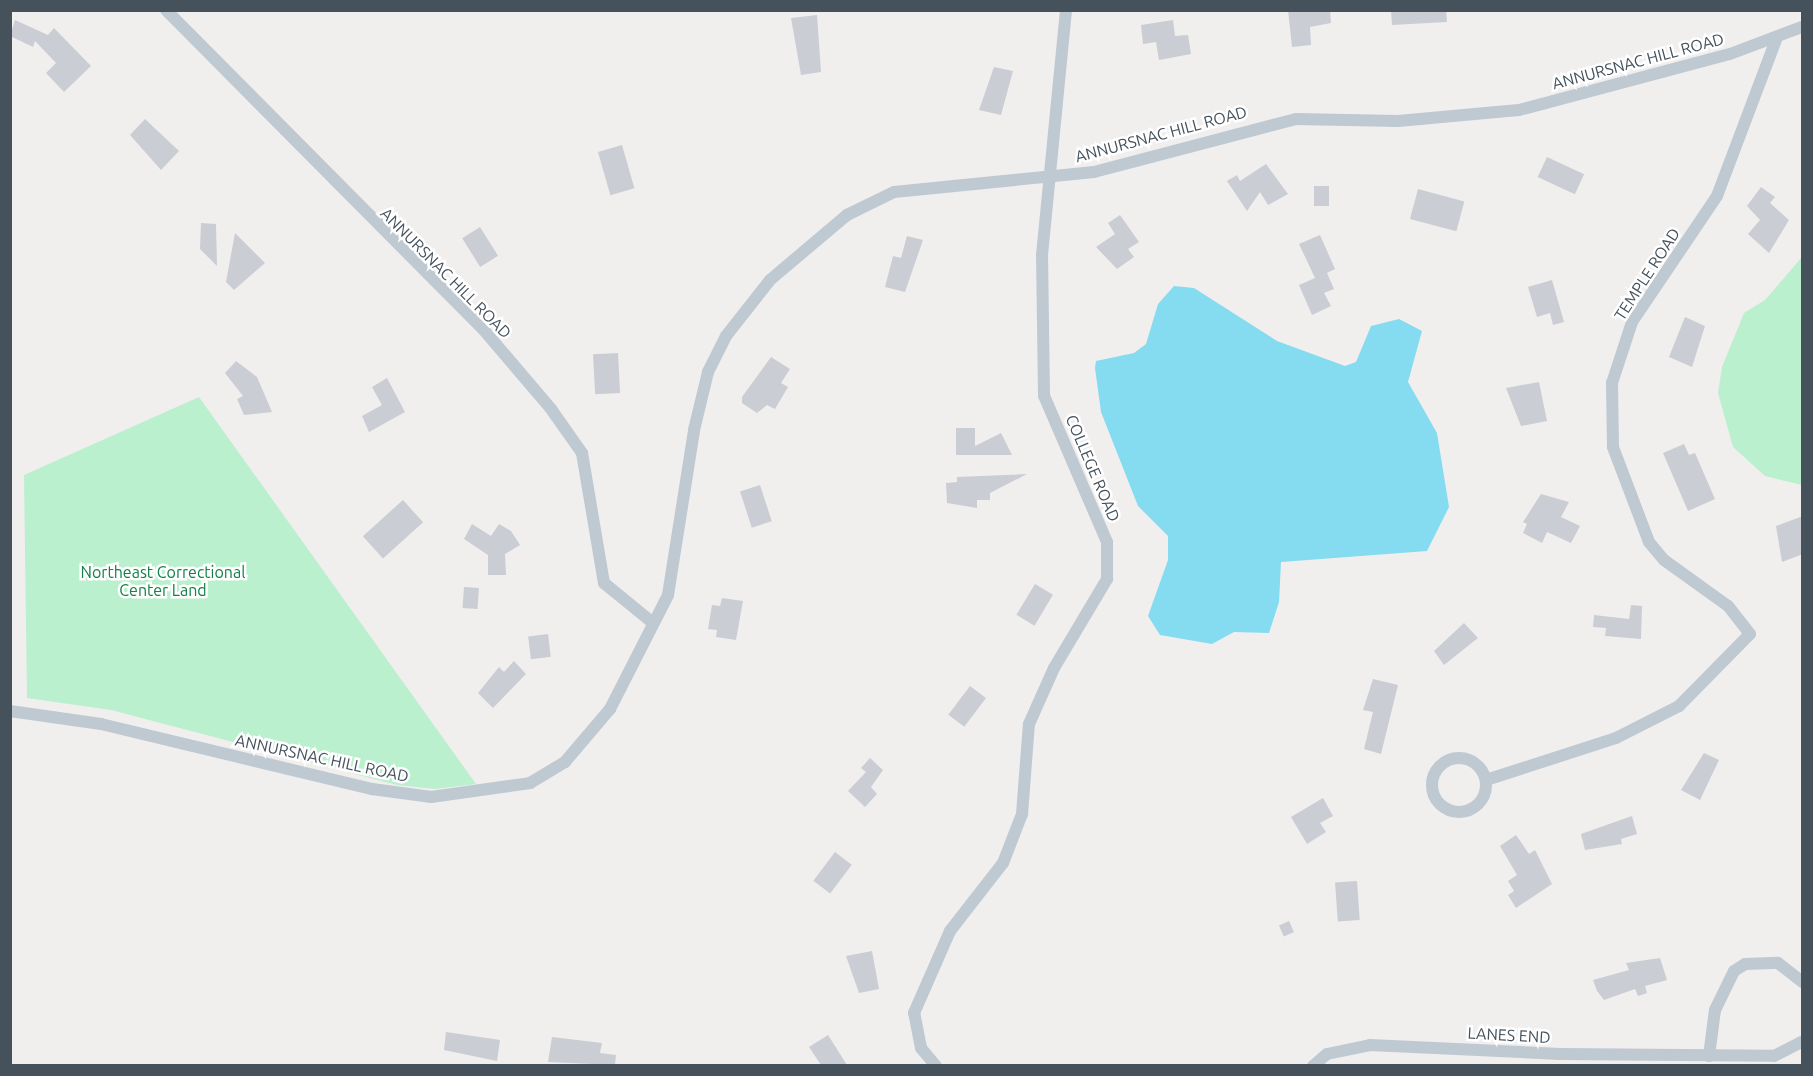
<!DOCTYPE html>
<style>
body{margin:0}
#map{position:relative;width:1813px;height:1076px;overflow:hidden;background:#f1eeee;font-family:Ubuntu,sans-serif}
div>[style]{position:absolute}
.green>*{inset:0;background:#baf0ce}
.water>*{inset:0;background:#85dbef}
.building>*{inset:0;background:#cacdd3;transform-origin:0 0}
.minor>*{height:12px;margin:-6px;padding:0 6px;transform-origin:6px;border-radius:6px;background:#bec9d1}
.minor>.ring{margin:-6px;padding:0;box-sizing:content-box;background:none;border:12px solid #bec9d1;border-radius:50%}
span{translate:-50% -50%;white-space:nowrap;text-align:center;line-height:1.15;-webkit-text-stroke:5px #fff;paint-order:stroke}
.street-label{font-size:16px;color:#45525c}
.park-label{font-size:16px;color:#138148}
.frame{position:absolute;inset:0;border:12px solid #45525c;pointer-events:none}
</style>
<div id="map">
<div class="green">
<div style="clip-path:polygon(1802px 257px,1802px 485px,1765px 476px,1733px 447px,1718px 393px,1722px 367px,1744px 313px,1765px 300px)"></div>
<div style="clip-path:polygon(199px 397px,476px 784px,435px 789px,397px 785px,111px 710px,27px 698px,24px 475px)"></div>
</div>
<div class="water">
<div style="clip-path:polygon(1174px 286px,1194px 288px,1277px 341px,1345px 366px,1356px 362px,1371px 326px,1399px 319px,1422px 331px,1408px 382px,1437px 433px,1449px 507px,1427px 551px,1281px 562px,1279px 602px,1269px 633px,1234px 632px,1212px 644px,1160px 635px,1148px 616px,1168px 560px,1168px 536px,1138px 506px,1101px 412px,1095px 368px,1096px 361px,1134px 353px,1146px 344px,1158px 304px)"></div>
</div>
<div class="building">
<div style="clip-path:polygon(1288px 10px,1330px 10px,1331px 23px,1310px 27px,1311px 45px,1292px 47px)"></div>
<div style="clip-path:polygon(1391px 10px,1446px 10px,1447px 22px,1392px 25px)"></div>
<div style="clip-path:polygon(817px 15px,821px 72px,801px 75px,791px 18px)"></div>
<div style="clip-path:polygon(15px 20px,48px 35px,54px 28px,91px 66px,64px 92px,46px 73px,56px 63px,35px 41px,33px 47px,10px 36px)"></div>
<div style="clip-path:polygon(1173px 20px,1175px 36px,1188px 35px,1191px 54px,1159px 60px,1156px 42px,1143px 44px,1141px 25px)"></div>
<div style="clip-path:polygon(994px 67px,1013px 71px,1001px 115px,979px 110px)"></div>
<div style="clip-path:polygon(145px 119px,179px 151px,161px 170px,130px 135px)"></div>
<div style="left:622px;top:145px;width:45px;height:25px;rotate:74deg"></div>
<div style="left:1547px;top:157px;width:41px;height:22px;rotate:25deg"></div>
<div style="clip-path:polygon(1266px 164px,1288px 194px,1268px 205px,1260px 192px,1247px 211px,1227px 181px,1237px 175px,1240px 181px)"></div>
<div style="left:1314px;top:186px;width:15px;height:20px"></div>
<div style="clip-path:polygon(1761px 187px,1775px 197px,1770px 203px,1789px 220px,1769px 253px,1748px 234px,1760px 220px,1747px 206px)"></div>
<div style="left:1418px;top:189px;width:48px;height:31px;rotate:15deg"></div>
<div style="clip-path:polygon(1120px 215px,1139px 242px,1128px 249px,1134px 257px,1117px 269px,1096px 247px,1115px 234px,1108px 223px)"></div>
<div style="clip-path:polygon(201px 223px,216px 224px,217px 266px,200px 249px)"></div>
<div style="left:480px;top:227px;width:34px;height:21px;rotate:58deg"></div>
<div style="clip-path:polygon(235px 233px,265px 263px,234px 290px,226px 282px)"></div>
<div style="clip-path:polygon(1320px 235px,1335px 269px,1327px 273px,1334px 289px,1324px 293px,1331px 306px,1312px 315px,1299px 285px,1315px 278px,1299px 244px)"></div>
<div style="clip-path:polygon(907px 236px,923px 240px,905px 292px,885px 287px,893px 256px,901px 258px)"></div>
<div style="clip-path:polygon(1552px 280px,1564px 322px,1553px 325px,1550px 313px,1537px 317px,1528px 287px)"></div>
<div style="clip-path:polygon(1685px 317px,1705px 326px,1692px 367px,1669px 357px)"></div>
<div style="left:618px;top:353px;width:40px;height:25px;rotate:87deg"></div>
<div style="clip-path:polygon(771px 357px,790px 369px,781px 383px,788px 387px,775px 409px,767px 405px,757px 413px,742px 403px,742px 397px)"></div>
<div style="clip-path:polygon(236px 361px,257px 377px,272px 412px,244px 415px,237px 399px,243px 396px,225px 373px)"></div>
<div style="clip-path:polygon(387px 378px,405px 412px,369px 432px,362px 416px,382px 405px,372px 387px)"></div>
<div style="clip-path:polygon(1539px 382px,1547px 421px,1521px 426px,1506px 388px)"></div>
<div style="clip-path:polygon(956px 428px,975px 428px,975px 446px,1001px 433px,1012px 455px,956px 455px)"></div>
<div style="clip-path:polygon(1684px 444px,1689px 455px,1695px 453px,1715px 499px,1688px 511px,1663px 453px)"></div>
<div style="clip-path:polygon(1027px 474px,990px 493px,990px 500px,977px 500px,977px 508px,947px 503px,946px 483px,957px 482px,957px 477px)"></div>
<div style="left:760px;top:485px;width:38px;height:21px;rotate:72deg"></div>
<div style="clip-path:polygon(1541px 494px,1569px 502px,1561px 517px,1580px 526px,1571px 543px,1547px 532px,1542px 543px,1523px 533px,1527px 524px,1523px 522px)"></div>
<div style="left:403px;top:500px;width:30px;height:54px;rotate:48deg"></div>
<div style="clip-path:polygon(1803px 516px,1803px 554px,1782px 562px,1776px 526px)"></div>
<div style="clip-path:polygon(472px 524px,491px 536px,499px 524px,511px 531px,520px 545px,505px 554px,506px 575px,488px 575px,488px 555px,464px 539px)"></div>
<div style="left:1035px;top:584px;width:21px;height:36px;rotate:31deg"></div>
<div style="left:464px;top:587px;width:15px;height:21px;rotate:4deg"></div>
<div style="clip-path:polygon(722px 598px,743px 601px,736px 640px,716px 637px,717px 630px,708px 629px,712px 605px,720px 606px)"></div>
<div style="clip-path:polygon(1631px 605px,1642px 606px,1641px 639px,1605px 636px,1606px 628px,1593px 627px,1594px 615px,1629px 619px)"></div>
<div style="clip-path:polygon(1464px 623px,1478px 638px,1444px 665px,1434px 651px)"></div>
<div style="left:548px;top:634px;width:23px;height:20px;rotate:83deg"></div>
<div style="clip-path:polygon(514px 661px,526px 674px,493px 708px,478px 693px,499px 667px,504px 672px)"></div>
<div style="clip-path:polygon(1373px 679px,1398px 685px,1381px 754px,1364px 749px,1373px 712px,1363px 710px)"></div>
<div style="left:970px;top:686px;width:20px;height:36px;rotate:37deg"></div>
<div style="clip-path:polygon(1704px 753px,1719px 760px,1700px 800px,1681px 790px)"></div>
<div style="clip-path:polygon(870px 758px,883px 770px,871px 787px,877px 794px,865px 807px,848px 791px,866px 772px,861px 768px)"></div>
<div style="clip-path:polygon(1323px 798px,1333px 816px,1320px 823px,1326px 832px,1307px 844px,1291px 817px)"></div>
<div style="clip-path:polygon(1632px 816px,1637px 834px,1621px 839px,1622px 844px,1585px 850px,1581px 834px)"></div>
<div style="clip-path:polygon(1516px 835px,1529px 854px,1535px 850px,1552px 884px,1516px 908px,1508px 895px,1514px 891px,1508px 881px,1517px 875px,1500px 846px)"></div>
<div style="left:835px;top:852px;width:21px;height:36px;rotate:37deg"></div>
<div style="left:1357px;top:881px;width:39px;height:22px;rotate:86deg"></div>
<div style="left:1289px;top:921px;width:12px;height:11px;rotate:66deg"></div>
<div style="clip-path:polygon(872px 951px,879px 989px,859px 993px,846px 956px)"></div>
<div style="clip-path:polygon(1660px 958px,1667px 980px,1645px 986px,1647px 993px,1638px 996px,1635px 989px,1604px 1000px,1597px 991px,1593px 980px,1629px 970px,1626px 963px)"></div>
<div style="clip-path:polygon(446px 1032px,500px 1040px,497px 1061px,444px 1050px)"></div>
<div style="clip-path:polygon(828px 1035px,847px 1065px,821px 1065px,809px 1047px)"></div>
<div style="clip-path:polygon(552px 1037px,602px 1043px,600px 1053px,616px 1055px,615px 1065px,548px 1062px)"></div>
</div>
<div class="minor">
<div style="left:166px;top:10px;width:450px;rotate:45.2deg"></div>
<div style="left:483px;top:329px;width:105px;rotate:49.6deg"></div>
<div style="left:551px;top:409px;width:54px;rotate:54.8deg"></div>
<div style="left:582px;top:453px;width:132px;rotate:80.4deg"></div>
<div style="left:604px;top:583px;width:63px;rotate:39.2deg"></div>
<div style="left:10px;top:711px;width:92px;rotate:8.1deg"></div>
<div style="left:101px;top:724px;width:279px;rotate:13.5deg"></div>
<div style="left:372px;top:789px;width:60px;rotate:7.7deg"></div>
<div style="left:431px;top:797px;width:100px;rotate:-8deg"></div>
<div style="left:530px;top:783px;width:41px;rotate:-31deg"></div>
<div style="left:565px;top:762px;width:70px;rotate:-49.7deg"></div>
<div style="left:610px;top:709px;width:128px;rotate:-63deg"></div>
<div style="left:668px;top:595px;width:167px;rotate:-81deg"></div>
<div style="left:694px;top:430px;width:60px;rotate:-76.4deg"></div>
<div style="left:708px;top:372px;width:40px;rotate:-63.4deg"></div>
<div style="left:726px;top:336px;width:71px;rotate:-51.8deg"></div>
<div style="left:770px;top:280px;width:101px;rotate:-40.2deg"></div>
<div style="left:847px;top:215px;width:52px;rotate:-26.1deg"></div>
<div style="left:894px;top:192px;width:201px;rotate:-5.7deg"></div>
<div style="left:1094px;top:172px;width:209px;rotate:-14.7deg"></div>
<div style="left:1296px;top:119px;width:102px;rotate:1.1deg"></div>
<div style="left:1398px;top:121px;width:121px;rotate:-5.2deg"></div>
<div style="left:1519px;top:110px;width:218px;rotate:-14.9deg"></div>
<div style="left:1730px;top:54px;width:77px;rotate:-20.6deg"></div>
<div class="ring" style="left:1432px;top:758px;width:42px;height:42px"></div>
<div style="left:1486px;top:780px;width:137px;rotate:-17.9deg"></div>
<div style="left:1616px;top:738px;width:71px;rotate:-26.9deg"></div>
<div style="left:1679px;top:706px;width:101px;rotate:-45.4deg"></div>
<div style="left:1750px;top:634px;width:36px;rotate:-128deg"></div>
<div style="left:1728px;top:606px;width:79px;rotate:-144.3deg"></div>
<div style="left:1664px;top:560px;width:23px;rotate:-130deg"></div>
<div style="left:1649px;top:542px;width:102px;rotate:-110.8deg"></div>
<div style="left:1613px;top:447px;width:64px;rotate:-90.9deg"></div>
<div style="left:1612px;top:383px;width:64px;rotate:-71.8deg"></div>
<div style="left:1632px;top:322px;width:152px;rotate:-56deg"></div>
<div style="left:1717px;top:196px;width:170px;rotate:-69.3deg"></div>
<div style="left:1709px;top:1056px;width:46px;rotate:-82.6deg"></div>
<div style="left:1715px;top:1010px;width:43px;rotate:-64deg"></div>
<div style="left:1734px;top:971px;width:13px;rotate:-32deg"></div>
<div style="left:1745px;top:964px;width:33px;rotate:-2deg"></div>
<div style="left:1778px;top:963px;width:31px;rotate:38deg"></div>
<div style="left:936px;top:1066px;width:23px;rotate:-130deg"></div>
<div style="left:921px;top:1048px;width:36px;rotate:-101deg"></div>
<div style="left:914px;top:1013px;width:90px;rotate:-66.3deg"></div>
<div style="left:950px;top:931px;width:86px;rotate:-52.1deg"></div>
<div style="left:1003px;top:863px;width:53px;rotate:-68.8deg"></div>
<div style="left:1022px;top:814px;width:90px;rotate:-85.6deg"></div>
<div style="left:1029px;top:724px;width:61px;rotate:-65.9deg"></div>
<div style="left:1054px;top:668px;width:104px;rotate:-59.2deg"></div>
<div style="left:1107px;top:579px;width:37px;rotate:-90deg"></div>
<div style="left:1107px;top:542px;width:159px;rotate:-113.3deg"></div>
<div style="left:1044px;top:396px;width:141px;rotate:-90.8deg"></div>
<div style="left:1042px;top:255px;width:246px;rotate:-84.4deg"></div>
<div style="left:1313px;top:1066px;width:18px;rotate:-41deg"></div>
<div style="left:1327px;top:1054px;width:44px;rotate:-11.8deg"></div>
<div style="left:1370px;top:1045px;width:190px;rotate:2.7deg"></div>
<div style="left:1560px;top:1054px;width:214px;rotate:0.5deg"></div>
<div style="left:1774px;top:1056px;width:31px;rotate:-27deg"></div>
</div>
<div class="street-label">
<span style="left:1638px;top:61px;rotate:-15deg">ANNURSNAC HILL ROAD</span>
<span style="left:1161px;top:134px;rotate:-15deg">ANNURSNAC HILL ROAD</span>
<span style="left:446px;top:273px;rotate:45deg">ANNURSNAC HILL ROAD</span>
<span style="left:1647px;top:274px;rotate:-57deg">TEMPLE ROAD</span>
<span style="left:1093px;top:468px;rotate:67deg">COLLEGE ROAD</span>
<span style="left:322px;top:758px;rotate:12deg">ANNURSNAC HILL ROAD</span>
<span style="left:1509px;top:1035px;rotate:3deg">LANES END</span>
</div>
<div class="park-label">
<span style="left:163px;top:581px">Northeast Correctional<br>Center Land</span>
</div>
<div class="frame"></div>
</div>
